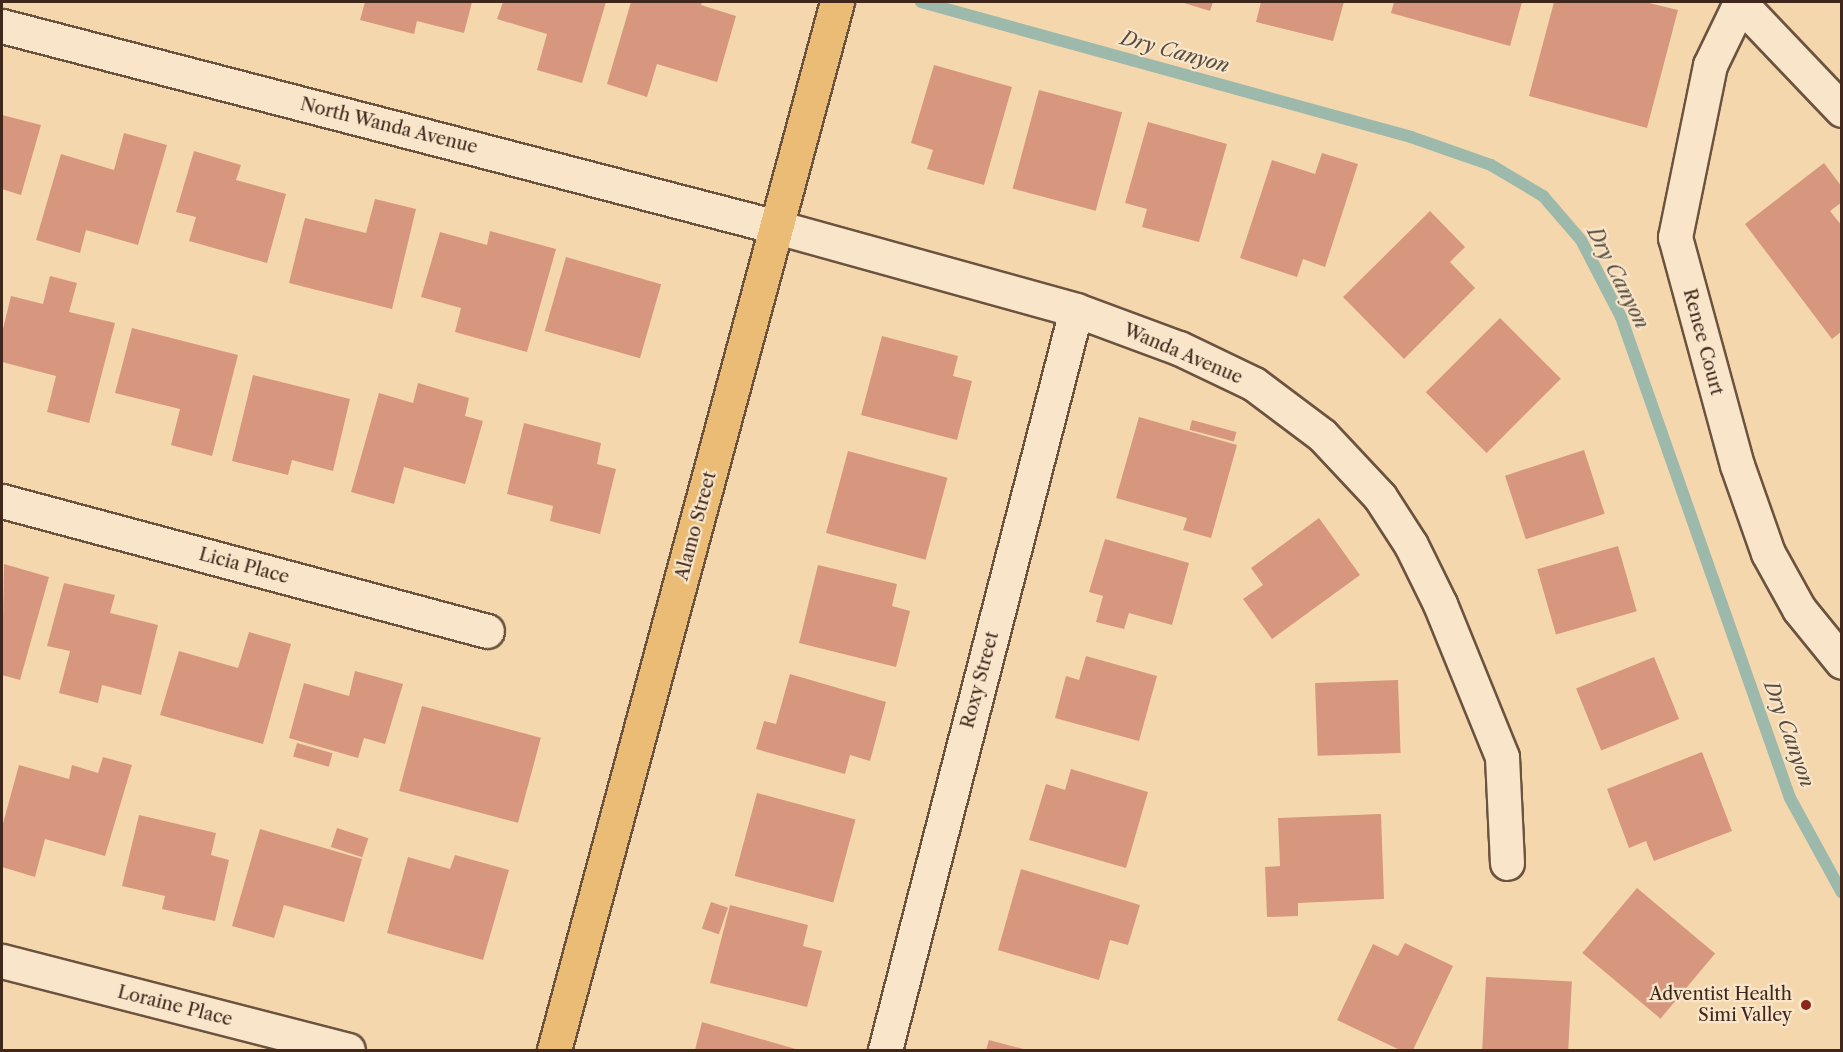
<!DOCTYPE html>
<style>
body{margin:0}
#map{position:relative;width:1843px;height:1052px;overflow:hidden;background:#f5d7ad;font-family:"Libre Caslon Text",serif}
div>[style]{position:absolute}
.stream>*{height:12px;margin:-6px;padding:0 6px;transform-origin:6px;border-radius:6px;background:#9cb9ac}
.building>*{inset:0;background:#d7977f;transform-origin:0 0}
.roads{filter:drop-shadow(2px 0 #6c5340) drop-shadow(-2px 0 #6c5340) drop-shadow(0 2px #6c5340) drop-shadow(0 -2px #6c5340)}
.minor>*{height:33px;margin:-16.5px;padding:0 16.5px;transform-origin:16.5px;border-radius:16.5px;background:#f8e5ca}
.major>*{height:33px;margin:-16.5px;padding:0 16.5px;transform-origin:16.5px;border-radius:16.5px;background:#eabc76}
.dots>*{width:16px;height:16px;translate:-50% -50%;box-sizing:border-box;border:3px solid #f8e5ca;border-radius:50%}
span{translate:-50% -50%;white-space:nowrap;text-align:center;line-height:1.15;-webkit-text-stroke:4.5px #f8e5ca;paint-order:stroke}
.street-label{font-size:18px;color:#3f271b}
.poi-label{font-size:18px;color:#3f271b}
.right{translate:-100% -50%;text-align:right}
.water-label{font-size:20px;color:#564c3f;font-style:italic}
.frame{position:absolute;inset:0;border:3px solid #3f271b;pointer-events:none}
</style>
<div id="map">
<div class="stream">
<div style="left:921px;top:2px;width:508px;rotate:15.4deg"></div>
<div style="left:1411px;top:137px;width:85px;rotate:19.3deg"></div>
<div style="left:1491px;top:165px;width:61px;rotate:30.8deg"></div>
<div style="left:1543px;top:196px;width:58px;rotate:49.2deg"></div>
<div style="left:1581px;top:240px;width:87px;rotate:62.5deg"></div>
<div style="left:1621px;top:317px;width:510px;rotate:70.64deg"></div>
<div style="left:1790px;top:798px;width:108px;rotate:61.3deg"></div>
</div>
<div class="building">
<div style="clip-path:polygon(365px 2px,472px 2px,464px 33px,417px 21px,414px 34px,360px 20px)"></div>
<div style="clip-path:polygon(503px 2px,606px 2px,582px 83px,537px 70px,547px 34px,497px 19px)"></div>
<div style="clip-path:polygon(631px 2px,702px 2px,701px 5px,736px 16px,717px 82px,657px 64px,647px 97px,607px 84px)"></div>
<div style="clip-path:polygon(1181px 2px,1213px 2px,1210px 11px)"></div>
<div style="clip-path:polygon(1261px 2px,1344px 2px,1333px 41px,1256px 22px)"></div>
<div style="clip-path:polygon(1394px 2px,1522px 2px,1510px 46px,1391px 13px)"></div>
<div style="clip-path:polygon(1554px 2px,1645px 2px,1678px 10px,1647px 128px,1529px 96px)"></div>
<div style="clip-path:polygon(934px 65px,1012px 87px,984px 185px,927px 169px,933px 150px,911px 143px)"></div>
<div style="left:1039px;top:90px;width:86px;height:102px;rotate:15deg"></div>
<div style="clip-path:polygon(2px 115px,41px 125px,21px 195px,2px 189px)"></div>
<div style="clip-path:polygon(1148px 122px,1227px 144px,1199px 242px,1142px 227px,1147px 209px,1125px 203px)"></div>
<div style="clip-path:polygon(124px 133px,167px 145px,138px 245px,86px 230px,80px 253px,36px 240px,61px 154px,114px 170px)"></div>
<div style="clip-path:polygon(194px 151px,241px 165px,236px 180px,286px 194px,267px 263px,189px 241px,196px 217px,176px 212px)"></div>
<div style="clip-path:polygon(1322px 153px,1358px 164px,1325px 267px,1303px 259px,1297px 277px,1240px 258px,1272px 160px,1315px 174px)"></div>
<div style="clip-path:polygon(1824px 163px,1842px 187px,1842px 202px,1830px 211px,1842px 226px,1842px 331px,1832px 339px,1745px 224px)"></div>
<div style="clip-path:polygon(375px 199px,416px 209px,392px 309px,289px 283px,305px 218px,366px 233px)"></div>
<div style="clip-path:polygon(1430px 211px,1465px 247px,1450px 262px,1475px 288px,1404px 359px,1343px 297px)"></div>
<div style="clip-path:polygon(490px 231px,556px 249px,527px 352px,455px 332px,461px 308px,421px 297px,440px 232px,487px 245px)"></div>
<div style="left:566px;top:257px;width:99px;height:77px;rotate:16deg"></div>
<div style="clip-path:polygon(50px 276px,77px 283px,69px 312px,115px 323px,89px 423px,47px 412px,56px 376px,2px 362px,2px 333px,11px 296px,43px 304px)"></div>
<div style="left:1500px;top:318px;width:86px;height:105px;rotate:45deg"></div>
<div style="clip-path:polygon(132px 328px,238px 355px,212px 456px,171px 445px,180px 409px,115px 393px)"></div>
<div style="clip-path:polygon(882px 336px,958px 356px,953px 376px,972px 381px,957px 440px,861px 415px)"></div>
<div style="clip-path:polygon(253px 375px,350px 399px,333px 471px,292px 460px,288px 475px,232px 461px)"></div>
<div style="clip-path:polygon(418px 383px,469px 398px,465px 416px,483px 421px,465px 484px,404px 467px,394px 504px,351px 492px,379px 393px,413px 403px)"></div>
<div style="clip-path:polygon(1139px 417px,1237px 445px,1211px 538px,1183px 530px,1187px 518px,1116px 498px)"></div>
<div style="left:1192px;top:420px;width:46px;height:10px;rotate:15deg"></div>
<div style="clip-path:polygon(524px 423px,601px 443px,597px 464px,616px 469px,600px 534px,550px 521px,553px 506px,507px 494px)"></div>
<div style="left:1584px;top:450px;width:67px;height:83px;rotate:72deg"></div>
<div style="left:848px;top:451px;width:103px;height:85px;rotate:15deg"></div>
<div style="clip-path:polygon(1319px 518px,1360px 575px,1272px 639px,1243px 599px,1263px 585px,1251px 568px)"></div>
<div style="clip-path:polygon(1105px 539px,1189px 563px,1172px 625px,1129px 613px,1124px 629px,1096px 622px,1103px 596px,1089px 592px)"></div>
<div style="left:1618px;top:546px;width:68px;height:84px;rotate:74deg"></div>
<div style="clip-path:polygon(4px 564px,49px 577px,20px 680px,2px 675px)"></div>
<div style="clip-path:polygon(818px 565px,897px 584px,892px 606px,910px 611px,896px 667px,799px 643px)"></div>
<div style="clip-path:polygon(64px 583px,115px 595px,110px 613px,158px 625px,141px 695px,102px 685px,98px 703px,59px 693px,70px 651px,47px 646px)"></div>
<div style="clip-path:polygon(249px 632px,291px 644px,263px 744px,160px 715px,179px 651px,238px 668px)"></div>
<div style="clip-path:polygon(1086px 656px,1157px 676px,1139px 741px,1055px 718px,1066px 676px,1079px 680px)"></div>
<div style="left:1654px;top:657px;width:67px;height:84px;rotate:68deg"></div>
<div style="clip-path:polygon(355px 671px,403px 684px,385px 744px,364px 738px,358px 758px,289px 738px,304px 683px,349px 696px)"></div>
<div style="clip-path:polygon(790px 674px,886px 702px,870px 761px,850px 755px,845px 774px,756px 749px,764px 721px,776px 724px)"></div>
<div style="left:1398px;top:680px;width:73px;height:83px;rotate:88deg"></div>
<div style="left:422px;top:706px;width:123px;height:88px;rotate:15deg"></div>
<div style="left:297px;top:743px;width:37px;height:14px;rotate:16deg"></div>
<div style="clip-path:polygon(1702px 752px,1732px 831px,1654px 861px,1646px 841px,1629px 848px,1607px 789px)"></div>
<div style="clip-path:polygon(103px 757px,132px 765px,105px 856px,45px 839px,35px 877px,2px 867px,2px 827px,19px 765px,69px 779px,72px 765px,98px 773px)"></div>
<div style="clip-path:polygon(1071px 769px,1148px 792px,1126px 868px,1029px 840px,1046px 784px,1065px 790px)"></div>
<div style="left:757px;top:793px;width:102px;height:86px;rotate:15deg"></div>
<div style="clip-path:polygon(1381px 814px,1384px 899px,1298px 903px,1298px 916px,1267px 917px,1265px 867px,1280px 866px,1278px 818px)"></div>
<div style="clip-path:polygon(139px 815px,216px 833px,211px 855px,229px 860px,215px 921px,162px 909px,165px 896px,122px 886px)"></div>
<div style="left:337px;top:828px;width:33px;height:20px;rotate:18deg"></div>
<div style="clip-path:polygon(260px 829px,362px 859px,344px 922px,284px 905px,274px 938px,232px 926px)"></div>
<div style="clip-path:polygon(455px 855px,509px 870px,483px 960px,387px 933px,408px 857px,450px 869px)"></div>
<div style="clip-path:polygon(1021px 869px,1140px 905px,1128px 945px,1110px 940px,1099px 980px,998px 950px)"></div>
<div style="left:1637px;top:888px;width:102px;height:85px;rotate:40deg"></div>
<div style="left:711px;top:902px;width:18px;height:28px;rotate:19deg"></div>
<div style="clip-path:polygon(730px 905px,808px 925px,803px 946px,822px 951px,807px 1007px,710px 983px)"></div>
<div style="clip-path:polygon(1405px 943px,1453px 966px,1413px 1050px,1400px 1050px,1337px 1020px,1373px 944px,1398px 956px)"></div>
<div style="left:1486px;top:977px;width:86px;height:73px;rotate:3deg"></div>
<div style="clip-path:polygon(702px 1022px,799px 1050px,695px 1050px)"></div>
<div style="clip-path:polygon(989px 1040px,1027px 1050px,986px 1050px)"></div>
</div>
<div class="roads">
<div class="minor">
<div style="left:1739px;top:2px;width:149px;rotate:46.4deg"></div>
<div style="left:1740px;top:3px;width:69px;rotate:115.8deg"></div>
<div style="left:1710px;top:65px;width:176px;rotate:101.5deg"></div>
<div style="left:1675px;top:237px;width:236px;rotate:74.8deg"></div>
<div style="left:1737px;top:465px;width:93px;rotate:70.6deg"></div>
<div style="left:1768px;top:553px;width:64px;rotate:61deg"></div>
<div style="left:1799px;top:609px;width:68px;rotate:50.9deg"></div>
<div style="left:2px;top:26px;width:801px;rotate:14.54deg"></div>
<div style="left:777px;top:227px;width:310px;rotate:15.5deg"></div>
<div style="left:1076px;top:310px;width:110px;rotate:20.3deg"></div>
<div style="left:1179px;top:348px;width:83px;rotate:25.6deg"></div>
<div style="left:1254px;top:384px;width:85px;rotate:36.9deg"></div>
<div style="left:1322px;top:435px;width:85px;rotate:46.9deg"></div>
<div style="left:1380px;top:497px;width:57px;rotate:57.1deg"></div>
<div style="left:1411px;top:545px;width:66px;rotate:63.8deg"></div>
<div style="left:1440px;top:604px;width:165px;rotate:67.9deg"></div>
<div style="left:1502px;top:757px;width:106px;rotate:87.3deg"></div>
<div style="left:2px;top:501px;width:502px;rotate:15deg"></div>
<div style="left:2px;top:961px;width:357px;rotate:14.4deg"></div>
<div style="left:885px;top:1050px;width:764px;rotate:-75.53deg"></div>
</div>
<div class="major">
<div style="left:554px;top:1050px;width:1086px;rotate:-74.89deg"></div>
</div>
</div>
<div class="dots">
<div style="left:1806px;top:1005px;background:#8f2418"></div>
</div>
<div class="street-label">
<span style="left:389px;top:126px;rotate:14deg">North Wanda Avenue</span>
<span style="left:1703px;top:342px;rotate:75deg">Renee Court</span>
<span style="left:1183px;top:354px;rotate:23deg">Wanda Avenue</span>
<span style="left:696px;top:526px;rotate:-75deg">Alamo Street</span>
<span style="left:244px;top:566px;rotate:15deg">Licia Place</span>
<span style="left:980px;top:680px;rotate:-75deg">Roxy Street</span>
<span style="left:175px;top:1006px;rotate:14deg">Loraine Place</span>
</div>
<div class="poi-label">
<span class="right" style="left:1792px;top:1005px">Adventist Health<br>Simi Valley</span>
</div>
<div class="water-label">
<span style="left:1175px;top:52px;rotate:15deg">Dry Canyon</span>
<span style="left:1618px;top:278px;rotate:63deg">Dry Canyon</span>
<span style="left:1789px;top:734px;rotate:70deg">Dry Canyon</span>
</div>
<div class="frame"></div>
</div>
